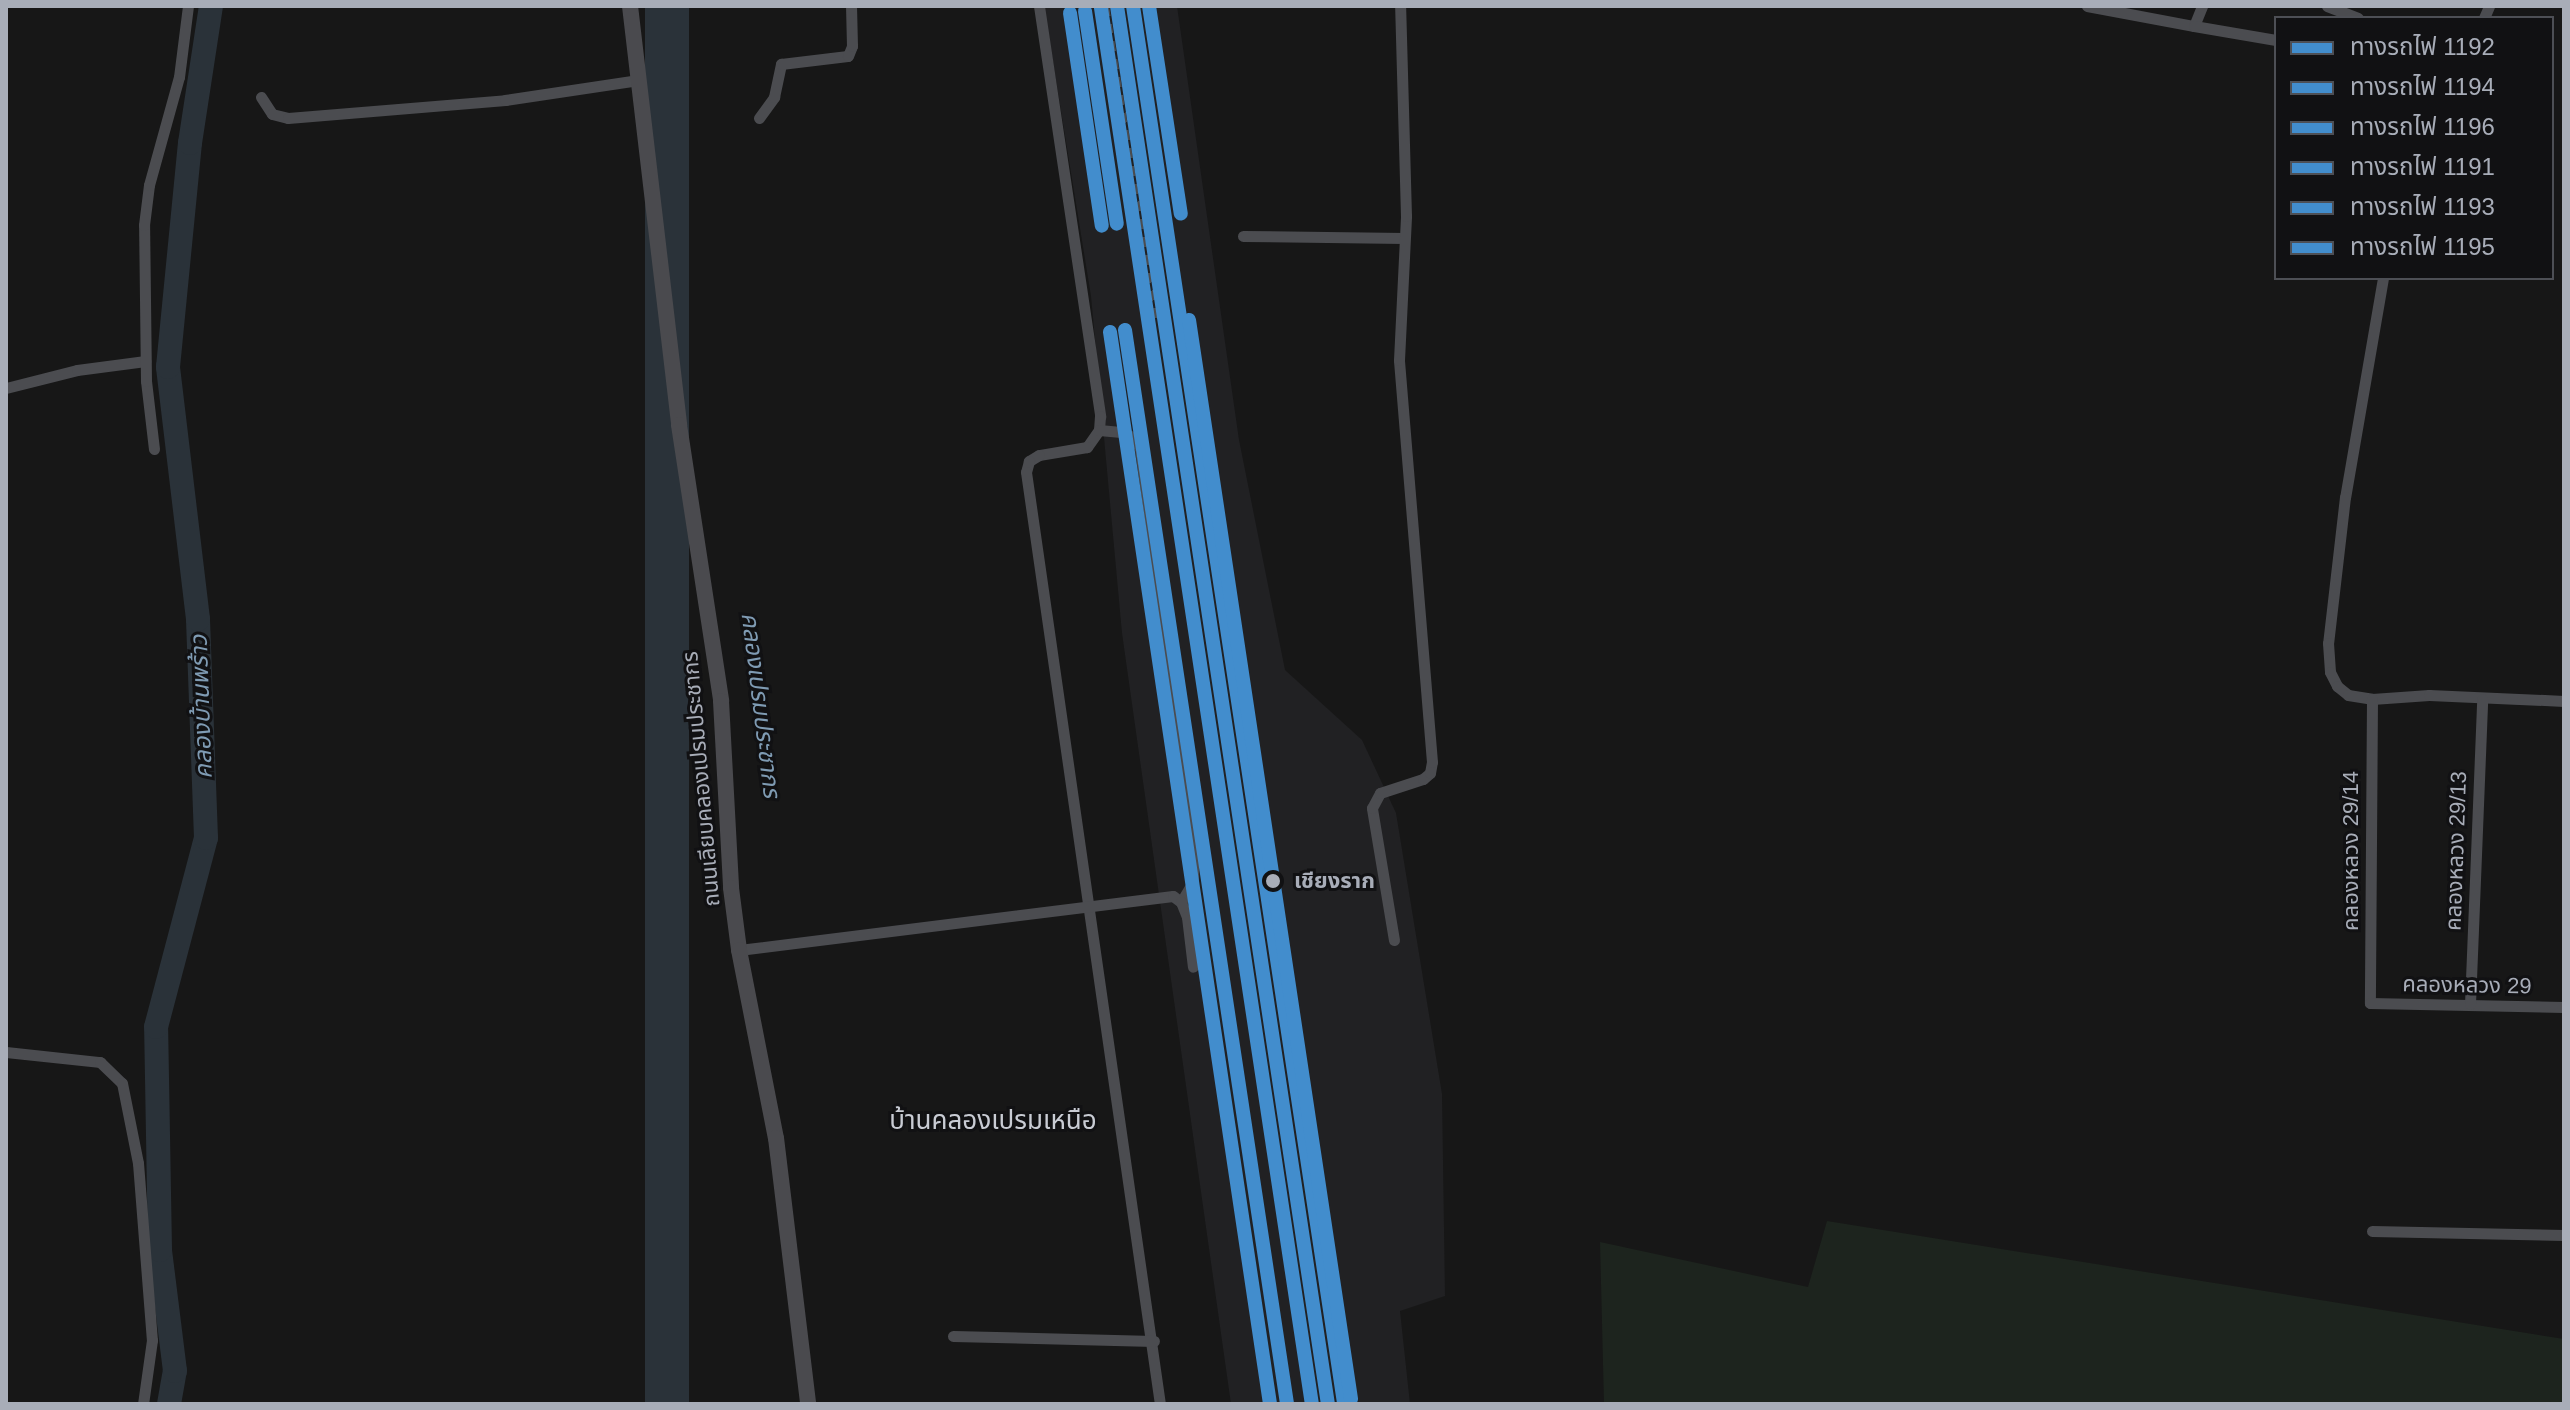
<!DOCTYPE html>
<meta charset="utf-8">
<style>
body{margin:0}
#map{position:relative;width:2570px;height:1410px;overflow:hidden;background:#171717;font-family:Helvetica,"Noto Sans Thai",sans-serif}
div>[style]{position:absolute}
.built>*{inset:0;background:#212123}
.green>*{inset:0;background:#1d241e}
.water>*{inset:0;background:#2a3239;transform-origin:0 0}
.river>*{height:24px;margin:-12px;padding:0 12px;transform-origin:12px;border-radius:12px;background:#2a3239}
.street>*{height:11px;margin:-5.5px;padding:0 5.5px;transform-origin:5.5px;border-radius:5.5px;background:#4b4c50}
.secondary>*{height:16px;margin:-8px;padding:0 8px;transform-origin:8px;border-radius:8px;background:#4a4a4e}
.rail>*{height:4px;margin-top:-2px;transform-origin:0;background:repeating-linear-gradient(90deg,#4b4c4f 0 10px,transparent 0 18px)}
.rail-1>*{height:14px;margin:-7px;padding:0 7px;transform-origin:7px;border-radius:7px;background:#428dcd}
.rail-2>*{height:14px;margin:-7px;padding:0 7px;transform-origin:7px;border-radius:7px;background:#428dcd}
.rail-3>*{height:14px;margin:-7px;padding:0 7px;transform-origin:7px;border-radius:7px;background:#428dcd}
.rail-4>*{height:14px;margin:-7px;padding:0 7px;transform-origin:7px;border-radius:7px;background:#428dcd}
.rail-5>*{height:14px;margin:-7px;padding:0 7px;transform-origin:7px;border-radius:7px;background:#428dcd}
.rail-6>*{height:14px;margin:-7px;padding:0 7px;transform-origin:7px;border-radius:7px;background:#428dcd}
.dots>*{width:22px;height:22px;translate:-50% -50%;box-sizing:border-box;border:4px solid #111113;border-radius:50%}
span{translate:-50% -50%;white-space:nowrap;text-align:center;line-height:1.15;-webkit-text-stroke:6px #111113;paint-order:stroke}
.street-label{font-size:22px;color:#a8adb8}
.stop-label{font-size:22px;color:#a8adb8;font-weight:700}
.left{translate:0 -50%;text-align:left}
.water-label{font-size:24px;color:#7f9bb3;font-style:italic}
.quarter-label{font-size:26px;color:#c9ccd4}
.frame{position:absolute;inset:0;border:8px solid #a8adb8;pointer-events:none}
.legend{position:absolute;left:2274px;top:16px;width:280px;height:264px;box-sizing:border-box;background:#111113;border:2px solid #4d4f55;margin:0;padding:10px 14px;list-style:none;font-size:24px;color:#a8adb8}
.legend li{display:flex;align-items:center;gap:16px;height:40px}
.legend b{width:40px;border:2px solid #4d4f55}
</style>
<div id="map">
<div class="built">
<div style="clip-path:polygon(1044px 6px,1177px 6px,1239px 440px,1285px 670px,1362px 740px,1396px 813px,1442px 1094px,1445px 1296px,1400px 1311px,1410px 1404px,1231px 1404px,1122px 633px,1091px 296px)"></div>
</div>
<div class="green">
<div style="clip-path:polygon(1827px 1221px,2564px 1339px,2564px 1404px,1604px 1404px,1600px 1242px,1808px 1287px)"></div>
</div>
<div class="water">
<div style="left:645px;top:6px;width:44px;height:1410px"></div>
</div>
<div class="river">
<div style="left:169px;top:1404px;width:34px;rotate:-80deg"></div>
<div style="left:175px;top:1371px;width:122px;rotate:-97.1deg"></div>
<div style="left:160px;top:1250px;width:223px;rotate:-91deg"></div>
<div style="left:156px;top:1027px;width:196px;rotate:-75.2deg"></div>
<div style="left:206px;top:838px;width:219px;rotate:-92.1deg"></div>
<div style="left:198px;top:619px;width:254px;rotate:-96.8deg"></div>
<div style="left:168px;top:367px;width:225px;rotate:-84.4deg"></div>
<div style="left:190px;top:143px;width:139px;rotate:-81.3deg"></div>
</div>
<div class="street">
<div style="left:1039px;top:6px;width:415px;rotate:81.5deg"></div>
<div style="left:1100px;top:416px;width:14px;rotate:94deg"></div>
<div style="left:1099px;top:430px;width:21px;rotate:125deg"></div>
<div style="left:1087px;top:447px;width:49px;rotate:170.5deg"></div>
<div style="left:1039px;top:455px;width:12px;rotate:149deg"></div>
<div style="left:1029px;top:461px;width:11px;rotate:105deg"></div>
<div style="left:1026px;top:472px;width:942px;rotate:81.82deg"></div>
<div style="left:2087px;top:6px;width:109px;rotate:10.6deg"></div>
<div style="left:2194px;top:26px;width:22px;rotate:-68deg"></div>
<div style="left:2327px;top:6px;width:33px;rotate:21deg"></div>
<div style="left:2484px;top:18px;width:13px;rotate:-67deg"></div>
<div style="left:2194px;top:26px;width:83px;rotate:9.7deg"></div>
<div style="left:261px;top:97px;width:20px;rotate:57deg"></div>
<div style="left:272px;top:114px;width:16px;rotate:14deg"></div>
<div style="left:288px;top:118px;width:218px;rotate:-4.7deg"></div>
<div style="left:505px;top:100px;width:135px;rotate:-8.5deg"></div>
<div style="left:759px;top:118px;width:26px;rotate:-54deg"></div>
<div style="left:774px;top:97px;width:34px;rotate:-78deg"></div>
<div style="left:781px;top:64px;width:67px;rotate:-6.8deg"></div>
<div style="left:848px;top:56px;width:11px;rotate:-68deg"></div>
<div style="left:852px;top:46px;width:40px;rotate:-91.4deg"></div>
<div style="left:1243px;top:236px;width:161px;rotate:0.7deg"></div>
<div style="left:2383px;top:278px;width:222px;rotate:99.8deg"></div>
<div style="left:2345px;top:497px;width:147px;rotate:96.6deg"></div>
<div style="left:2328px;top:643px;width:29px;rotate:86deg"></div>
<div style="left:2330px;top:672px;width:16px;rotate:63deg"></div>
<div style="left:2337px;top:686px;width:14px;rotate:39deg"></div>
<div style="left:2348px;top:695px;width:24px;rotate:9deg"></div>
<div style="left:2372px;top:699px;width:57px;rotate:-4deg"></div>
<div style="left:2429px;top:695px;width:135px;rotate:2.5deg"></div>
<div style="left:6px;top:388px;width:73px;rotate:-14.2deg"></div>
<div style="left:77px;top:370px;width:69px;rotate:-7.5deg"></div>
<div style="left:1099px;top:430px;width:22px;rotate:5deg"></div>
<div style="left:1121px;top:432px;width:12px;rotate:24deg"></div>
<div style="left:1132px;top:437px;width:14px;rotate:54deg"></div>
<div style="left:1140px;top:448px;width:406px;rotate:82.3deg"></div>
<div style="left:1194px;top:850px;width:32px;rotate:92deg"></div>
<div style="left:1193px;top:882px;width:23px;rotate:121deg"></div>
<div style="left:154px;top:449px;width:68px;rotate:-96.7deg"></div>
<div style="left:146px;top:381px;width:156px;rotate:-90.7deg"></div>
<div style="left:144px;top:225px;width:40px;rotate:-82.9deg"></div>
<div style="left:149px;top:185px;width:112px;rotate:-74.5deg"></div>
<div style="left:179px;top:77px;width:72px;rotate:-82.8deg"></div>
<div style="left:2372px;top:699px;width:304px;rotate:90.4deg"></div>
<div style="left:2370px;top:1003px;width:194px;rotate:1.2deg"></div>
<div style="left:1394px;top:940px;width:134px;rotate:-99.5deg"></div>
<div style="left:1372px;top:808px;width:17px;rotate:-62deg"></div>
<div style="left:1380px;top:793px;width:45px;rotate:-18deg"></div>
<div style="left:1423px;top:779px;width:9px;rotate:-41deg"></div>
<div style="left:1430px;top:773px;width:11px;rotate:-80deg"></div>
<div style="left:1432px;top:762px;width:403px;rotate:-94.7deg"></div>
<div style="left:1399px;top:360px;width:144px;rotate:-87.2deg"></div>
<div style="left:1406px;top:216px;width:210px;rotate:-91.6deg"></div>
<div style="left:739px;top:950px;width:437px;rotate:-7.1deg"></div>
<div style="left:1173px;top:896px;width:10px;rotate:37deg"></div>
<div style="left:1181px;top:902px;width:16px;rotate:68deg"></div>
<div style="left:1187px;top:917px;width:50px;rotate:83.2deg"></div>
<div style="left:2470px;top:1004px;width:305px;rotate:-87.7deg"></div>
<div style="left:6px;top:1052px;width:95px;rotate:6.1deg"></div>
<div style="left:100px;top:1062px;width:30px;rotate:44deg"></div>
<div style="left:122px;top:1083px;width:82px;rotate:78.7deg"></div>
<div style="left:138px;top:1163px;width:178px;rotate:85.5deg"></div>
<div style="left:152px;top:1340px;width:65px;rotate:98deg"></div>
<div style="left:2372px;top:1231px;width:192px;rotate:1.2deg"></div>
<div style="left:953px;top:1336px;width:201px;rotate:1.4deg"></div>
</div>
<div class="secondary">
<div style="left:630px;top:6px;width:422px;rotate:83.3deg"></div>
<div style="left:679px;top:425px;width:279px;rotate:81.3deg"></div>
<div style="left:721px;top:701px;width:187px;rotate:86.9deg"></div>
<div style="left:731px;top:888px;width:63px;rotate:82.6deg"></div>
<div style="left:739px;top:950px;width:192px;rotate:78.9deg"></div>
<div style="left:776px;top:1138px;width:268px;rotate:83.1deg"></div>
</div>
<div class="rail">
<div style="left:1107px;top:6px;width:323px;rotate:81.1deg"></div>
<div style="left:1129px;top:6px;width:1415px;rotate:81.22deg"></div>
</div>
<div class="rail-1">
<div style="left:1117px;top:6px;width:1414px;rotate:81.42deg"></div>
</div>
<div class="rail-2">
<div style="left:1101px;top:8px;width:1412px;rotate:81.41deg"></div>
</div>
<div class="rail-3">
<div style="left:1133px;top:6px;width:1412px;rotate:81.41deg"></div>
</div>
<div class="rail-4">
<div style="left:1085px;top:11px;width:215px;rotate:81.5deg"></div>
<div style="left:1125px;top:330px;width:1086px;rotate:81.42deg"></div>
</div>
<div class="rail-5">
<div style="left:1149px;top:6px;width:210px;rotate:81.3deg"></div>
<div style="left:1189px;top:320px;width:1091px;rotate:81.46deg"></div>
</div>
<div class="rail-6">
<div style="left:1070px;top:13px;width:215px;rotate:81.5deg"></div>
<div style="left:1110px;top:332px;width:1084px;rotate:81.51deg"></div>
</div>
<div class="dots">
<div style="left:1273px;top:881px;background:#a8adb8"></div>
</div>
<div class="street-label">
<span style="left:701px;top:779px;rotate:-95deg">ถนนเลียบคลองเปรมประชากร</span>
<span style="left:2351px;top:851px;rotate:-90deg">คลองหลวง 29/14</span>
<span style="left:2456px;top:851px;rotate:-88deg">คลองหลวง 29/13</span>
<span style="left:2467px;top:985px;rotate:1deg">คลองหลวง 29</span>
</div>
<div class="stop-label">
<span class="left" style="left:1294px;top:881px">เชียงราก</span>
</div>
<div class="water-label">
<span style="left:761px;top:705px;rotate:83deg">คลองเปรมประชากร</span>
<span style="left:201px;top:707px;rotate:-92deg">คลองบ้านพร้าว</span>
</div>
<div class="quarter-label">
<span style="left:993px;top:1121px">บ้านคลองเปรมเหนือ</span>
</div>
<div class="frame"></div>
<ul class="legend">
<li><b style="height:10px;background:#428dcd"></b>ทางรถไฟ 1192</li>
<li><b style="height:10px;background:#428dcd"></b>ทางรถไฟ 1194</li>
<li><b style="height:10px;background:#428dcd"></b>ทางรถไฟ 1196</li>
<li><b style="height:10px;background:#428dcd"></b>ทางรถไฟ 1191</li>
<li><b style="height:10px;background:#428dcd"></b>ทางรถไฟ 1193</li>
<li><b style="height:10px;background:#428dcd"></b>ทางรถไฟ 1195</li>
</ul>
</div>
